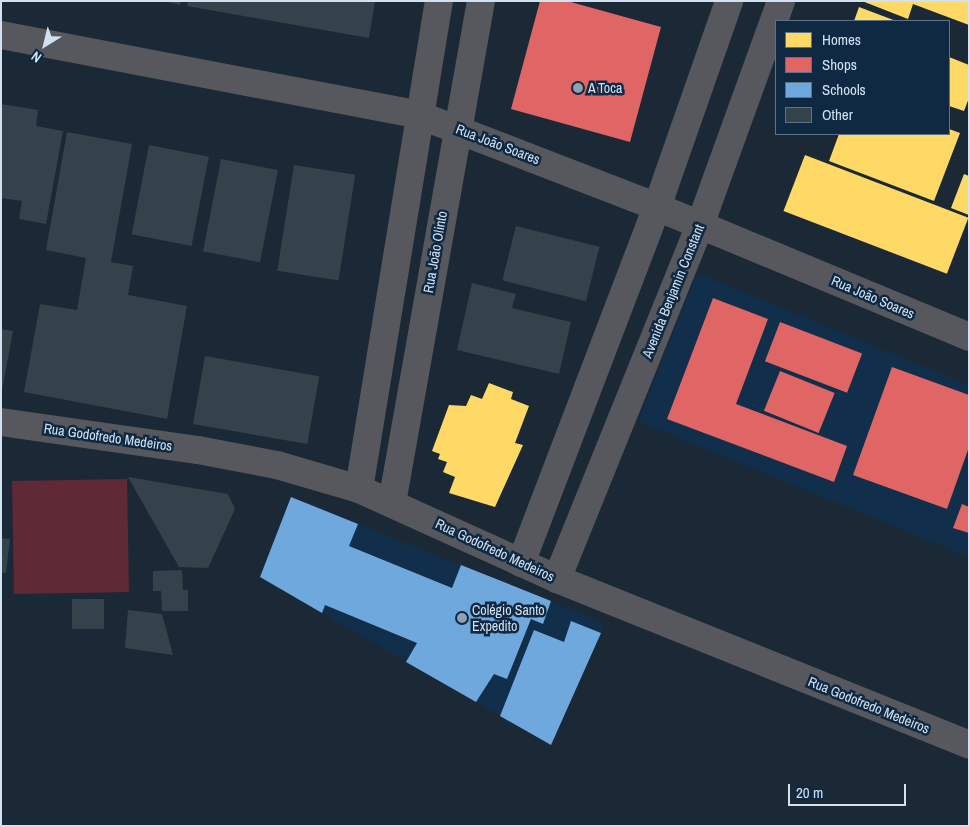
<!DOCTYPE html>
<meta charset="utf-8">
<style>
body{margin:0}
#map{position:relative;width:970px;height:827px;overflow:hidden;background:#1b2936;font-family:"Archivo Narrow",sans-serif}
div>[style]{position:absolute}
.built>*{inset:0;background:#112e4a}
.green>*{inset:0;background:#5f2936;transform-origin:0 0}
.homes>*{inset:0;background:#ffd966;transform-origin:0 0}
.shops>*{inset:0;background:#e06666;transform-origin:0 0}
.schools>*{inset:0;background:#6fa8dc}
.building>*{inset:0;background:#34424b;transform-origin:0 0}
.street>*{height:28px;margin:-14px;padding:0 14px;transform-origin:14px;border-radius:14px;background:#57585e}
.dots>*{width:14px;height:14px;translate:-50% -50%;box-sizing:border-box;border:2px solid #0f2942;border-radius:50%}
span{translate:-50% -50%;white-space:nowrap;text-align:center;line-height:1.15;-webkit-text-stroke:5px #0f2942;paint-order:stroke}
.poi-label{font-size:14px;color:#d1e1f1}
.left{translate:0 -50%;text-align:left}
.street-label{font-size:14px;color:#d1e1f1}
.frame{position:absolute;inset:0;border:2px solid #d1e1f1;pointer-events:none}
.legend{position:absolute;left:775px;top:20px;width:175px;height:115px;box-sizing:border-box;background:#0f2942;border:1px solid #5d7388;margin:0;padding:6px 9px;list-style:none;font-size:15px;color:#d1e1f1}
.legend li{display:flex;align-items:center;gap:10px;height:25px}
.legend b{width:25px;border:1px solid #5d7388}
.north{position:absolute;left:20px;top:20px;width:50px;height:50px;-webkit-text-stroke:4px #0f2942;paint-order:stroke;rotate:216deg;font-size:14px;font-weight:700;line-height:20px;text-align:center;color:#d1e1f1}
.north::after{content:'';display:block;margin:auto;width:18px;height:22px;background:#d1e1f1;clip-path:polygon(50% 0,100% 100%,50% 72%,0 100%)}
.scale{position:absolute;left:788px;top:784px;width:118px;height:22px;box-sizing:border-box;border:2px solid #d1e1f1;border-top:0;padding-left:6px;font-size:15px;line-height:18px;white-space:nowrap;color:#d1e1f1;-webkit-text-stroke:4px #0f2942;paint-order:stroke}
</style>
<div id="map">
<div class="built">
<div style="clip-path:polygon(697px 273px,969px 385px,969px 557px,638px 421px)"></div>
<div style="clip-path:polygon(291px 497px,605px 623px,551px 745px,260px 577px)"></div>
</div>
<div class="green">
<div style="left:127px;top:479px;width:113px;height:115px;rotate:89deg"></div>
</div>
<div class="homes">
<div style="clip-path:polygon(862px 1px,969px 1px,969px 25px,913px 4px,908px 19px)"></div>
<div style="clip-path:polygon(859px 7px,896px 21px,854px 21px)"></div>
<div style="clip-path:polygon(949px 57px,969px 65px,969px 98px,964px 111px,949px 106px)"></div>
<div style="clip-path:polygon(949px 129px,960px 133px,934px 201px,829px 161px,839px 134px,949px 134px)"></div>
<div style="left:805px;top:155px;width:175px;height:60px;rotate:21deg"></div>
<div style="clip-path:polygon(964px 174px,969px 176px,969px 215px,951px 208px)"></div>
<div style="clip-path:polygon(489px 383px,513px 392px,511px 399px,529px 406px,515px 443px,523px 445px,495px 507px,449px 493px,455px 477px,443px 472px,447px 462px,438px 459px,440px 454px,432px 451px,449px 405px,466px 406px,471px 395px,482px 399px)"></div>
</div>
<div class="shops">
<div style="clip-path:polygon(540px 1px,567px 1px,661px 27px,630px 142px,511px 109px)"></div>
<div style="clip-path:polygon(713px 298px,768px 319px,736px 404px,847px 446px,834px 482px,667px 419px)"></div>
<div style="left:780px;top:322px;width:88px;height:42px;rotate:21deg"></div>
<div style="clip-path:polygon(892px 367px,969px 395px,969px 447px,947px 509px,853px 475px)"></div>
<div style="left:780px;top:371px;width:59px;height:43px;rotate:22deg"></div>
<div style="clip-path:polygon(962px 504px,969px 507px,969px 533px,953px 528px)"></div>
</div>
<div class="schools">
<div style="clip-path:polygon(291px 497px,358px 524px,349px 546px,452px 588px,461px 565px,551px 601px,543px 624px,531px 619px,507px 679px,494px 674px,476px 702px,406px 662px,417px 643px,325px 605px,322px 613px,260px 577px)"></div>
<div style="clip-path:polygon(571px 621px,601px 633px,551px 745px,500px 716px,534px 630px,564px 642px)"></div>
</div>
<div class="building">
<div style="clip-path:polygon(164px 1px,181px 1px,180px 5px)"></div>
<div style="clip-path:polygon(188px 1px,375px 1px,369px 38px,187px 6px)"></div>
<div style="clip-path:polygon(1px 104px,38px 110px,36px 126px,63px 131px,46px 224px,19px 219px,22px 201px,1px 198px)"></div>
<div style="clip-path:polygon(67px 132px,132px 144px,111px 262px,133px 266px,128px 295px,187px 306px,167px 419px,24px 392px,40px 304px,77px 310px,86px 258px,46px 250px)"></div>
<div style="left:149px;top:145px;width:61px;height:91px;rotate:11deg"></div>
<div style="left:221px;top:159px;width:58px;height:94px;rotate:11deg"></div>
<div style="left:294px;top:165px;width:62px;height:107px;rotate:9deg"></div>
<div style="left:516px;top:226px;width:86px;height:56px;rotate:14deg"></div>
<div style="clip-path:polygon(472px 283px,516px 294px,512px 308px,571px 322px,559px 374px,457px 350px)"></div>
<div style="clip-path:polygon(1px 329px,13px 331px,2px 390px,1px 390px)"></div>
<div style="left:205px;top:356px;width:116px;height:69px;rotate:10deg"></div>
<div style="clip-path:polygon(128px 477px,228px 494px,235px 509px,208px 568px,179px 567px)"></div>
<div style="clip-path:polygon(1px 538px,10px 539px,6px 573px,1px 573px)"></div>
<div style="clip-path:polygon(182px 570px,183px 590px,188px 590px,188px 611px,162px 611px,161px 591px,153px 591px,153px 571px)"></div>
<div style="left:72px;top:599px;width:32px;height:30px"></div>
<div style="clip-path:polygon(128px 610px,162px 614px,173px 655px,125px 648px)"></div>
</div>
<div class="street">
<div style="left:1px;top:35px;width:426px;rotate:10.8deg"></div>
<div style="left:419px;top:115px;width:255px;rotate:21.1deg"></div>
<div style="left:657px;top:207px;width:338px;rotate:22.6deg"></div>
<div style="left:1px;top:422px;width:199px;rotate:8.1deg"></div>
<div style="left:198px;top:450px;width:80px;rotate:10.8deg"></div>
<div style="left:277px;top:465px;width:85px;rotate:16.3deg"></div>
<div style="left:359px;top:489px;width:217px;rotate:24.4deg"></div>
<div style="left:557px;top:579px;width:444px;rotate:21.9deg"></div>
<div style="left:359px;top:489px;width:495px;rotate:-80.7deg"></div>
<div style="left:392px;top:503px;width:510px;rotate:-79.95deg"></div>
<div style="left:521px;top:563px;width:381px;rotate:-69.1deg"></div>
<div style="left:657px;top:207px;width:218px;rotate:-70.7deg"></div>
<div style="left:557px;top:579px;width:382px;rotate:-68deg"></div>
<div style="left:700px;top:225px;width:238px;rotate:-70.1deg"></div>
</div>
<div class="dots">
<div style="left:578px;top:88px;background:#91a1b0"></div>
<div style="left:462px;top:618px;background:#91a1b0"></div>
</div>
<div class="poi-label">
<span class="left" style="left:588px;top:88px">A Toca</span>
<span class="left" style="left:472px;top:618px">Colégio Santo<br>Expedito</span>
</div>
<div class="street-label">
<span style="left:498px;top:144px;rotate:21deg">Rua João Soares</span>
<span style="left:435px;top:252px;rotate:-80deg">Rua João Olinto</span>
<span style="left:673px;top:291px;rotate:-68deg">Avenida Benjamin Constant</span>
<span style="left:873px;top:297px;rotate:23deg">Rua João Soares</span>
<span style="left:108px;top:437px;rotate:8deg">Rua Godofredo Medeiros</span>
<span style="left:495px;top:550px;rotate:25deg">Rua Godofredo Medeiros</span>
<span style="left:869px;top:705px;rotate:22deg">Rua Godofredo Medeiros</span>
</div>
<div class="frame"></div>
<ul class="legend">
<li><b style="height:14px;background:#ffd966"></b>Homes</li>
<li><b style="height:14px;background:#e06666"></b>Shops</li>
<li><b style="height:14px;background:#6fa8dc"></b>Schools</li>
<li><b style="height:14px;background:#34424b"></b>Other</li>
</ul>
<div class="north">N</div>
<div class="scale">20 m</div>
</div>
